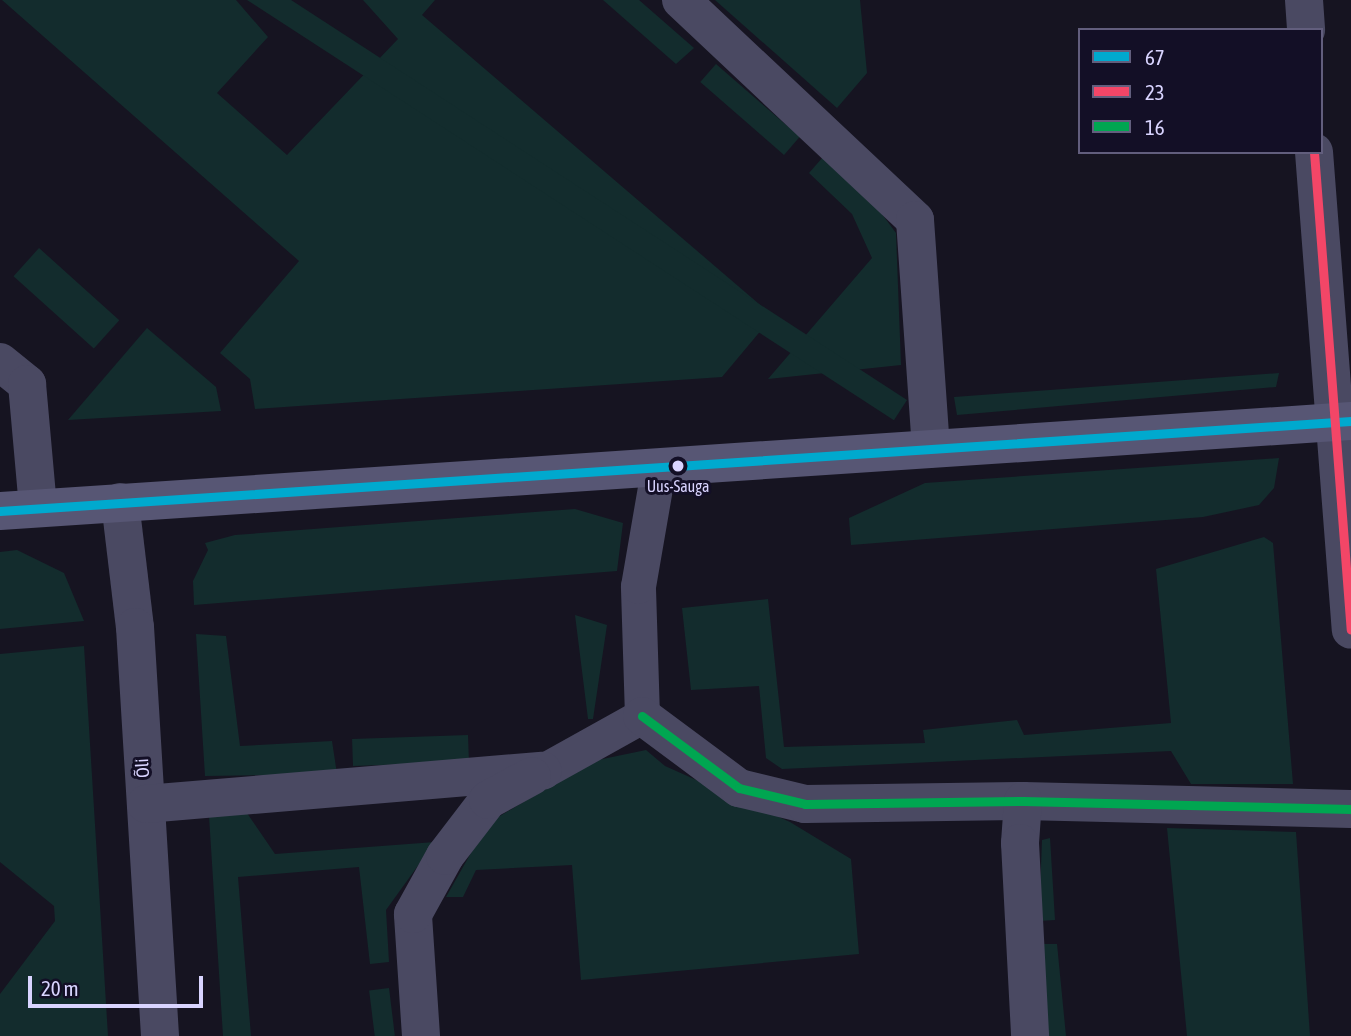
<!DOCTYPE html>
<meta charset="utf-8">
<style>
body{margin:0}
#map{position:relative;width:1351px;height:1036px;overflow:hidden;background:#161421;font-family:"Asap Condensed",sans-serif}
div>[style]{position:absolute}
.green>*{inset:0;background:#132c2d;transform-origin:0 0}
.lane>*{height:35px;margin:-17.5px;padding:0 17.5px;transform-origin:17.5px;border-radius:17.5px;background:#4a4962}
.street>*{height:38px;margin:-19px;padding:0 19px;transform-origin:19px;border-radius:19px;background:#4a4962}
.secondary>*{height:38px;margin:-19px;padding:0 19px;transform-origin:19px;border-radius:19px;background:#575674}
.bus-1>*{height:9px;margin:-4.5px;padding:0 4.5px;transform-origin:4.5px;border-radius:4.5px;background:#00a9ce}
.bus-2>*{height:9px;margin:-4.5px;padding:0 4.5px;transform-origin:4.5px;border-radius:4.5px;background:#f34667}
.bus-3>*{height:9px;margin:-4.5px;padding:0 4.5px;transform-origin:4.5px;border-radius:4.5px;background:#00a651}
.dots>*{width:19px;height:19px;translate:-50% -50%;box-sizing:border-box;border:4px solid #130f26;border-radius:50%}
span{translate:-50% -50%;white-space:nowrap;text-align:center;line-height:1.15;-webkit-text-stroke:6px #130f26;paint-order:stroke}
.bus-label{font-size:16px;color:#d9d4ff}
.street-label{font-size:18px;color:#d9d4ff}
.legend{position:absolute;left:1078px;top:28px;width:245px;height:126px;box-sizing:border-box;background:#130f26;border:2px solid #625e7d;margin:0;padding:9px 12px;list-style:none;font-size:21px;color:#d9d4ff}
.legend li{display:flex;align-items:center;gap:14px;height:35px}
.legend b{width:35px;border:2px solid #625e7d}
.scale{position:absolute;left:28px;top:976px;width:175px;height:32px;box-sizing:border-box;border:4px solid #d9d4ff;border-top:0;padding-left:9px;font-size:21px;line-height:24px;white-space:nowrap;color:#d9d4ff;-webkit-text-stroke:5px #130f26;paint-order:stroke}
</style>
<div id="map">
<div class="green">
<div style="clip-path:polygon(2px 0,236px 0,268px 37px,217px 93px,287px 155px,398px 39px,363px 0,435px 0,422px 15px,773px 316px,722px 377px,255px 409px,250px 379px,220px 353px,299px 261px)"></div>
<div style="clip-path:polygon(603px 0,639px 0,694px 48px,676px 64px)"></div>
<div style="clip-path:polygon(715px 0,860px 0,867px 73px,837px 108px)"></div>
<div style="left:716px;top:64px;width:111px;height:24px;rotate:41deg"></div>
<div style="clip-path:polygon(823px 157px,876px 206px,896px 233px,901px 365px,768px 379px,872px 258px,852px 214px,809px 173px)"></div>
<div style="left:39px;top:248px;width:108px;height:38px;rotate:42deg"></div>
<div style="clip-path:polygon(147px 328px,216px 387px,221px 411px,68px 420px)"></div>
<div style="clip-path:polygon(1279px 373px,1276px 387px,957px 415px,954px 397px)"></div>
<div style="left:907px;top:400px;width:24px;height:851px;rotate:123deg"></div>
<div style="clip-path:polygon(1279px 458px,1274px 488px,1259px 505px,1203px 517px,851px 545px,849px 518px,925px 483px)"></div>
<div style="clip-path:polygon(575px 509px,623px 523px,617px 571px,194px 605px,193px 581px,208px 550px,205px 543px,235px 535px)"></div>
<div style="clip-path:polygon(1264px 537px,1273px 543px,1293px 784px,1191px 784px,1171px 751px,782px 769px,766px 758px,759px 686px,691px 690px,682px 608px,768px 599px,784px 747px,925px 743px,923px 730px,1017px 720px,1024px 735px,1171px 723px,1156px 569px)"></div>
<div style="clip-path:polygon(17px 550px,64px 573px,84px 621px,0 629px,0 552px)"></div>
<div style="clip-path:polygon(575px 615px,607px 625px,593px 719px,588px 719px)"></div>
<div style="clip-path:polygon(196px 634px,226px 636px,240px 746px,332px 741px,337px 774px,205px 776px)"></div>
<div style="clip-path:polygon(84px 646px,108px 1036px,0 1036px,0 994px,55px 921px,54px 906px,0 862px,0 654px)"></div>
<div style="left:468px;top:735px;width:27px;height:116px;rotate:88deg"></div>
<div style="clip-path:polygon(646px 750px,665px 766px,790px 822px,851px 859px,859px 954px,581px 980px,572px 865px,476px 870px,463px 897px,446px 897px,488px 823px,593px 761px)"></div>
<div style="clip-path:polygon(247px 813px,275px 854px,435px 842px,386px 910px,389px 962px,370px 964px,359px 867px,238px 877px,251px 1036px,223px 1036px,209px 816px)"></div>
<div style="clip-path:polygon(1167px 828px,1296px 832px,1310px 1036px,1187px 1036px)"></div>
<div style="clip-path:polygon(1050px 838px,1055px 920px,1039px 921px,1042px 840px)"></div>
<div style="clip-path:polygon(1041px 944px,1057px 944px,1066px 1036px,1047px 1036px)"></div>
<div style="left:389px;top:988px;width:48px;height:20px;rotate:83deg"></div>
</div>
<div class="lane">
<div style="left:543px;top:771px;width:113px;rotate:-29.1deg"></div>
<div style="left:642px;top:716px;width:130px;rotate:-91.8deg"></div>
<div style="left:638px;top:586px;width:118px;rotate:-80.2deg"></div>
</div>
<div class="street">
<div style="left:681px;top:0;width:321px;rotate:43.2deg"></div>
<div style="left:915px;top:220px;width:229px;rotate:86deg"></div>
<div style="left:1304px;top:0;width:30px;rotate:86deg"></div>
<div style="left:1314px;top:152px;width:479px;rotate:85.6deg"></div>
<div style="left:0;top:362px;width:35px;rotate:39deg"></div>
<div style="left:27px;top:384px;width:124px;rotate:84.9deg"></div>
<div style="left:120px;top:502px;width:126px;rotate:83.2deg"></div>
<div style="left:135px;top:627px;width:410px;rotate:86.5deg"></div>
<div style="left:642px;top:716px;width:121px;rotate:36.6deg"></div>
<div style="left:739px;top:788px;width:68px;rotate:13.6deg"></div>
<div style="left:805px;top:804px;width:218px;rotate:-0.8deg"></div>
<div style="left:1023px;top:801px;width:328px;rotate:1.4deg"></div>
<div style="left:1023px;top:801px;width:42px;rotate:94.1deg"></div>
<div style="left:1020px;top:843px;width:193px;rotate:87deg"></div>
<div style="left:146px;top:804px;width:398px;rotate:-4.8deg"></div>
<div style="left:421px;top:1036px;width:122px;rotate:-93.8deg"></div>
<div style="left:413px;top:914px;width:66px;rotate:-61.1deg"></div>
<div style="left:445px;top:856px;width:71px;rotate:-52.5deg"></div>
<div style="left:488px;top:800px;width:50px;rotate:-28.6deg"></div>
</div>
<div class="secondary">
<div style="left:0;top:511px;width:1354px;rotate:-3.81deg"></div>
</div>
<div class="bus-1">
<div style="left:0;top:511px;width:1354px;rotate:-3.81deg"></div>
</div>
<div class="bus-2">
<div style="left:1314px;top:152px;width:479px;rotate:85.6deg"></div>
</div>
<div class="bus-3">
<div style="left:642px;top:716px;width:121px;rotate:36.6deg"></div>
<div style="left:739px;top:788px;width:68px;rotate:13.6deg"></div>
<div style="left:805px;top:804px;width:218px;rotate:-0.8deg"></div>
<div style="left:1023px;top:801px;width:328px;rotate:1.4deg"></div>
</div>
<div class="dots">
<div style="left:678px;top:466px;background:#d9d4ff"></div>
</div>
<div class="bus-label">
<span style="left:678px;top:486px">Uus-Sauga</span>
</div>
<div class="street-label">
<span style="left:143px;top:768px;rotate:-93deg">Õli</span>
</div>
<ul class="legend">
<li><b style="height:9px;background:#00a9ce"></b>67</li>
<li><b style="height:9px;background:#f34667"></b>23</li>
<li><b style="height:9px;background:#00a651"></b>16</li>
</ul>
<div class="scale">20 m</div>
</div>
